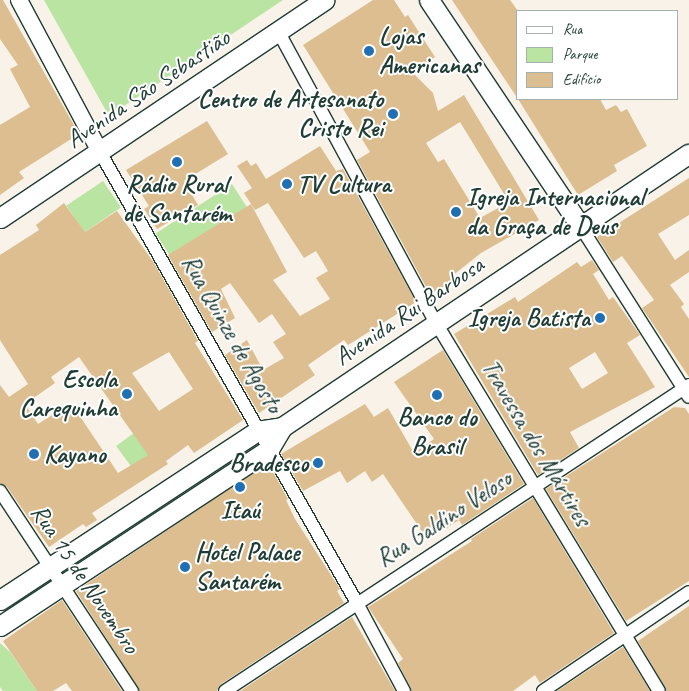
<!DOCTYPE html>
<meta charset="utf-8">
<style>
body{margin:0}
#map{position:relative;width:689px;height:691px;overflow:hidden;background:#f8f2e9;font-family:Caveat,sans-serif}
div>[style]{position:absolute}
.green>*{inset:0;background:#b9e4a1;transform-origin:0 0}
.building>*{inset:0;background:#dcbe90}
.roads{filter:drop-shadow(1px 0 #1f3d34) drop-shadow(-1px 0 #1f3d34) drop-shadow(0 1px #1f3d34) drop-shadow(0 -1px #1f3d34)}
.minor>*{height:12px;margin:-6px;padding:0 6px;transform-origin:6px;border-radius:6px;background:#fff}
.tertiary>*{height:16px;margin:-8px;padding:0 8px;transform-origin:8px;border-radius:8px;background:#fff}
.secondary>*{height:19px;margin:-9.5px;padding:0 9.5px;transform-origin:9.5px;border-radius:9.5px;background:#fff}
.dots>*{width:14px;height:14px;translate:-50% -50%;box-sizing:border-box;border:2px solid #fff;border-radius:50%}
span{translate:-50% -50%;white-space:nowrap;text-align:center;line-height:1.15;-webkit-text-stroke:4px #fff;paint-order:stroke}
.poi-label{font-size:25px;color:#1f3d34;font-weight:700}
.left{translate:0 -50%;text-align:left}
.right{translate:-100% -50%;text-align:right}
.street-label{font-size:25px;color:#1f3d34}
.legend{position:absolute;left:516px;top:10px;width:162px;height:90px;box-sizing:border-box;background:#fff;border:1px solid #a5b1ae;margin:0;padding:6px 9px;list-style:none;font-size:15px;color:#1f3d34}
.legend li{display:flex;align-items:center;gap:10px;height:25px}
.legend b{width:25px;border:1px solid #a5b1ae}
</style>
<div id="map">
<div class="green">
<div style="clip-path:polygon(44px 0,283px 0,109px 116px)"></div>
<div style="left:103px;top:181px;width:32px;height:44px;rotate:56deg"></div>
<div style="left:232px;top:184px;width:27px;height:91px;rotate:57deg"></div>
<div style="left:134px;top:433px;width:43px;height:22px;rotate:54deg"></div>
<div style="clip-path:polygon(0 643px,10px 652px,37px 691px,3px 691px,0 687px)"></div>
</div>
<div class="building">
<div style="clip-path:polygon(0 0,3px 0,79px 134px,19px 172px,24px 178px,0 195px,0 125px,30px 107px,10px 69px,18px 65px,0 39px)"></div>
<div style="clip-path:polygon(evenodd,373px 0,394px 0,405px 17px,408px 15px,435px 57px,412px 72px,433px 93px,438px 111px,464px 95px,539px 220px,481px 253px,452px 276px,454px 281px,430px 294px,357px 160px,370px 152px,303px 45px,373px 0,460px 122px,509px 202px,480px 218px,444px 159px,438px 162px,426px 143px,460px 122px)"></div>
<div style="clip-path:polygon(452px 0,510px 0,518px 11px,518px 99px)"></div>
<div style="clip-path:polygon(518px 99px,600px 99px,606px 110px,616px 105px,621px 112px,627px 109px,647px 146px,614px 165px,617px 171px,578px 195px)"></div>
<div style="clip-path:polygon(207px 121px,228px 154px,184px 181px,198px 205px,157px 229px,144px 209px,149px 206px,126px 170px)"></div>
<div style="clip-path:polygon(320px 146px,336px 171px,343px 169px,416px 302px,348px 345px,344px 340px,308px 365px,315px 375px,259px 413px,225px 355px,247px 340px,263px 370px,284px 358px,273px 342px,286px 334px,272px 314px,259px 323px,230px 283px,221px 289px,235px 318px,212px 332px,168px 255px,251px 204px,287px 272px,273px 280px,300px 316px,330px 299px,316px 278px,328px 271px,316px 251px,304px 258px,268px 203px,255px 210px,244px 193px,252px 188px,237px 166px,247px 160px,251px 166px,256px 163px,266px 179px)"></div>
<div style="clip-path:polygon(689px 178px,689px 215px,658px 234px,675px 260px,689px 250px,689px 272px,670px 285px,684px 304px,681px 307px,689px 319px,689px 377px,642px 308px,654px 300px,622px 256px,613px 262px,597px 237px)"></div>
<div style="clip-path:polygon(evenodd,64px 203px,85px 232px,117px 211px,154px 263px,198px 341px,195px 343px,243px 420px,194px 453px,188px 445px,166px 461px,168px 464px,92px 513px,97px 520px,86px 527px,83px 524px,49px 547px,7px 487px,0 483px,0 385px,9px 397px,28px 384px,0 340px,0 255px,39px 230px,36px 225px,64px 203px,169px 352px,193px 389px,159px 411px,132px 373px,169px 352px,64px 203px,79px 357px,148px 455px,118px 473px,71px 403px,38px 424px,25px 404px,55px 383px,51px 377px,79px 357px)"></div>
<div style="clip-path:polygon(evenodd,592px 260px,599px 270px,593px 274px,609px 300px,613px 297px,640px 335px,627px 343px,655px 387px,570px 432px,579px 448px,538px 475px,454px 334px,515px 297px,518px 302px,577px 262px,581px 267px,592px 260px,595px 352px,608px 373px,582px 389px,569px 368px,595px 352px)"></div>
<div style="clip-path:polygon(443px 350px,524px 484px,462px 525px,459px 520px,446px 529px,442px 524px,425px 536px,383px 474px,372px 482px,365px 471px,347px 483px,340px 471px,303px 491px,281px 454px,365px 404px,374px 417px,388px 408px,414px 453px,434px 439px,394px 382px)"></div>
<div style="clip-path:polygon(674px 407px,685px 408px,689px 414px,689px 581px,626px 621px,546px 489px)"></div>
<div style="clip-path:polygon(268px 463px,288px 499px,286px 500px,295px 519px,340px 589px,337px 591px,344px 603px,221px 684px,217px 691px,140px 691px,76px 591px)"></div>
<div style="clip-path:polygon(533px 498px,614px 633px,540px 683px,535px 675px,513px 691px,412px 691px,398px 663px,403px 659px,368px 607px,472px 541px,471px 539px)"></div>
<div style="clip-path:polygon(62px 600px,122px 691px,72px 691px,66px 683px,53px 691px,37px 691px,3px 641px)"></div>
<div style="clip-path:polygon(689px 606px,689px 691px,667px 691px,638px 641px)"></div>
<div style="clip-path:polygon(352px 617px,395px 691px,240px 691px)"></div>
<div style="clip-path:polygon(623px 647px,650px 691px,557px 691px)"></div>
</div>
<div class="roads">
<div class="minor">
<div style="left:278px;top:31px;width:332px;rotate:61.6deg"></div>
<div style="left:436px;top:323px;width:430px;rotate:58.8deg"></div>
<div style="left:100px;top:152px;width:519px;rotate:60.32deg"></div>
<div style="left:357px;top:603px;width:100px;rotate:61.9deg"></div>
<div style="left:581px;top:227px;width:201px;rotate:57.6deg"></div>
<div style="left:0;top:491px;width:240px;rotate:56.6deg"></div>
<div style="left:225px;top:691px;width:556px;rotate:-33.4deg"></div>
<div style="left:543px;top:691px;width:176px;rotate:-34.1deg"></div>
</div>
<div class="tertiary">
<div style="left:19px;top:0;width:172px;rotate:61.9deg"></div>
</div>
<div class="secondary">
<div style="left:429px;top:0;width:273px;rotate:56.2deg"></div>
<div style="left:0;top:218px;width:391px;rotate:-33.9deg"></div>
<div style="left:0;top:600px;width:308px;rotate:-33.3deg"></div>
<div style="left:257px;top:431px;width:25px;rotate:-9deg"></div>
<div style="left:0;top:626px;width:322px;rotate:-33.3deg"></div>
<div style="left:269px;top:449px;width:26px;rotate:-59deg"></div>
<div style="left:282px;top:427px;width:490px;rotate:-33.9deg"></div>
</div>
</div>
<div class="dots">
<div style="left:369px;top:51px;background:#1f6fb2"></div>
<div style="left:393px;top:114px;background:#1f6fb2"></div>
<div style="left:177px;top:162px;background:#1f6fb2"></div>
<div style="left:287px;top:184px;background:#1f6fb2"></div>
<div style="left:456px;top:212px;background:#1f6fb2"></div>
<div style="left:600px;top:318px;background:#1f6fb2"></div>
<div style="left:127px;top:394px;background:#1f6fb2"></div>
<div style="left:437px;top:395px;background:#1f6fb2"></div>
<div style="left:34px;top:454px;background:#1f6fb2"></div>
<div style="left:318px;top:463px;background:#1f6fb2"></div>
<div style="left:240px;top:487px;background:#1f6fb2"></div>
<div style="left:185px;top:567px;background:#1f6fb2"></div>
</div>
<div class="poi-label">
<span class="left" style="left:379px;top:51px">Lojas<br>Americanas</span>
<span class="right" style="left:383px;top:114px">Centro de Artesanato<br>Cristo Rei</span>
<span class="left" style="left:297px;top:184px">TV Cultura</span>
<span style="left:177px;top:199px">Rádio Rural<br>de Santarém</span>
<span class="left" style="left:466px;top:212px">Igreja Internacional<br>da Graça de Deus</span>
<span class="right" style="left:590px;top:318px">Igreja Batista</span>
<span class="right" style="left:117px;top:394px">Escola<br>Carequinha</span>
<span style="left:437px;top:432px">Banco do<br>Brasil</span>
<span class="left" style="left:44px;top:454px">Kayano</span>
<span class="right" style="left:308px;top:463px">Bradesco</span>
<span style="left:240px;top:510px">Itaú</span>
<span class="left" style="left:195px;top:567px">Hotel Palace<br>Santarém</span>
</div>
<div class="street-label">
<span style="left:148px;top:89px;rotate:-34deg">Avenida São Sebastião</span>
<span style="left:409px;top:311px;rotate:-34deg">Avenida Rui Barbosa</span>
<span style="left:232px;top:334px;rotate:60deg">Rua Quinze de Agosto</span>
<span style="left:536px;top:443px;rotate:59deg">Travessa dos Mártires</span>
<span style="left:444px;top:519px;rotate:-33deg">Rua Galdino Veloso</span>
<span style="left:85px;top:579px;rotate:56deg">Rua 15 de Novembro</span>
</div>
<ul class="legend">
<li><b style="height:6px;background:#fff"></b>Rua</li>
<li><b style="height:14px;background:#b9e4a1"></b>Parque</li>
<li><b style="height:14px;background:#dcbe90"></b>Edifício</li>
</ul>
</div>
